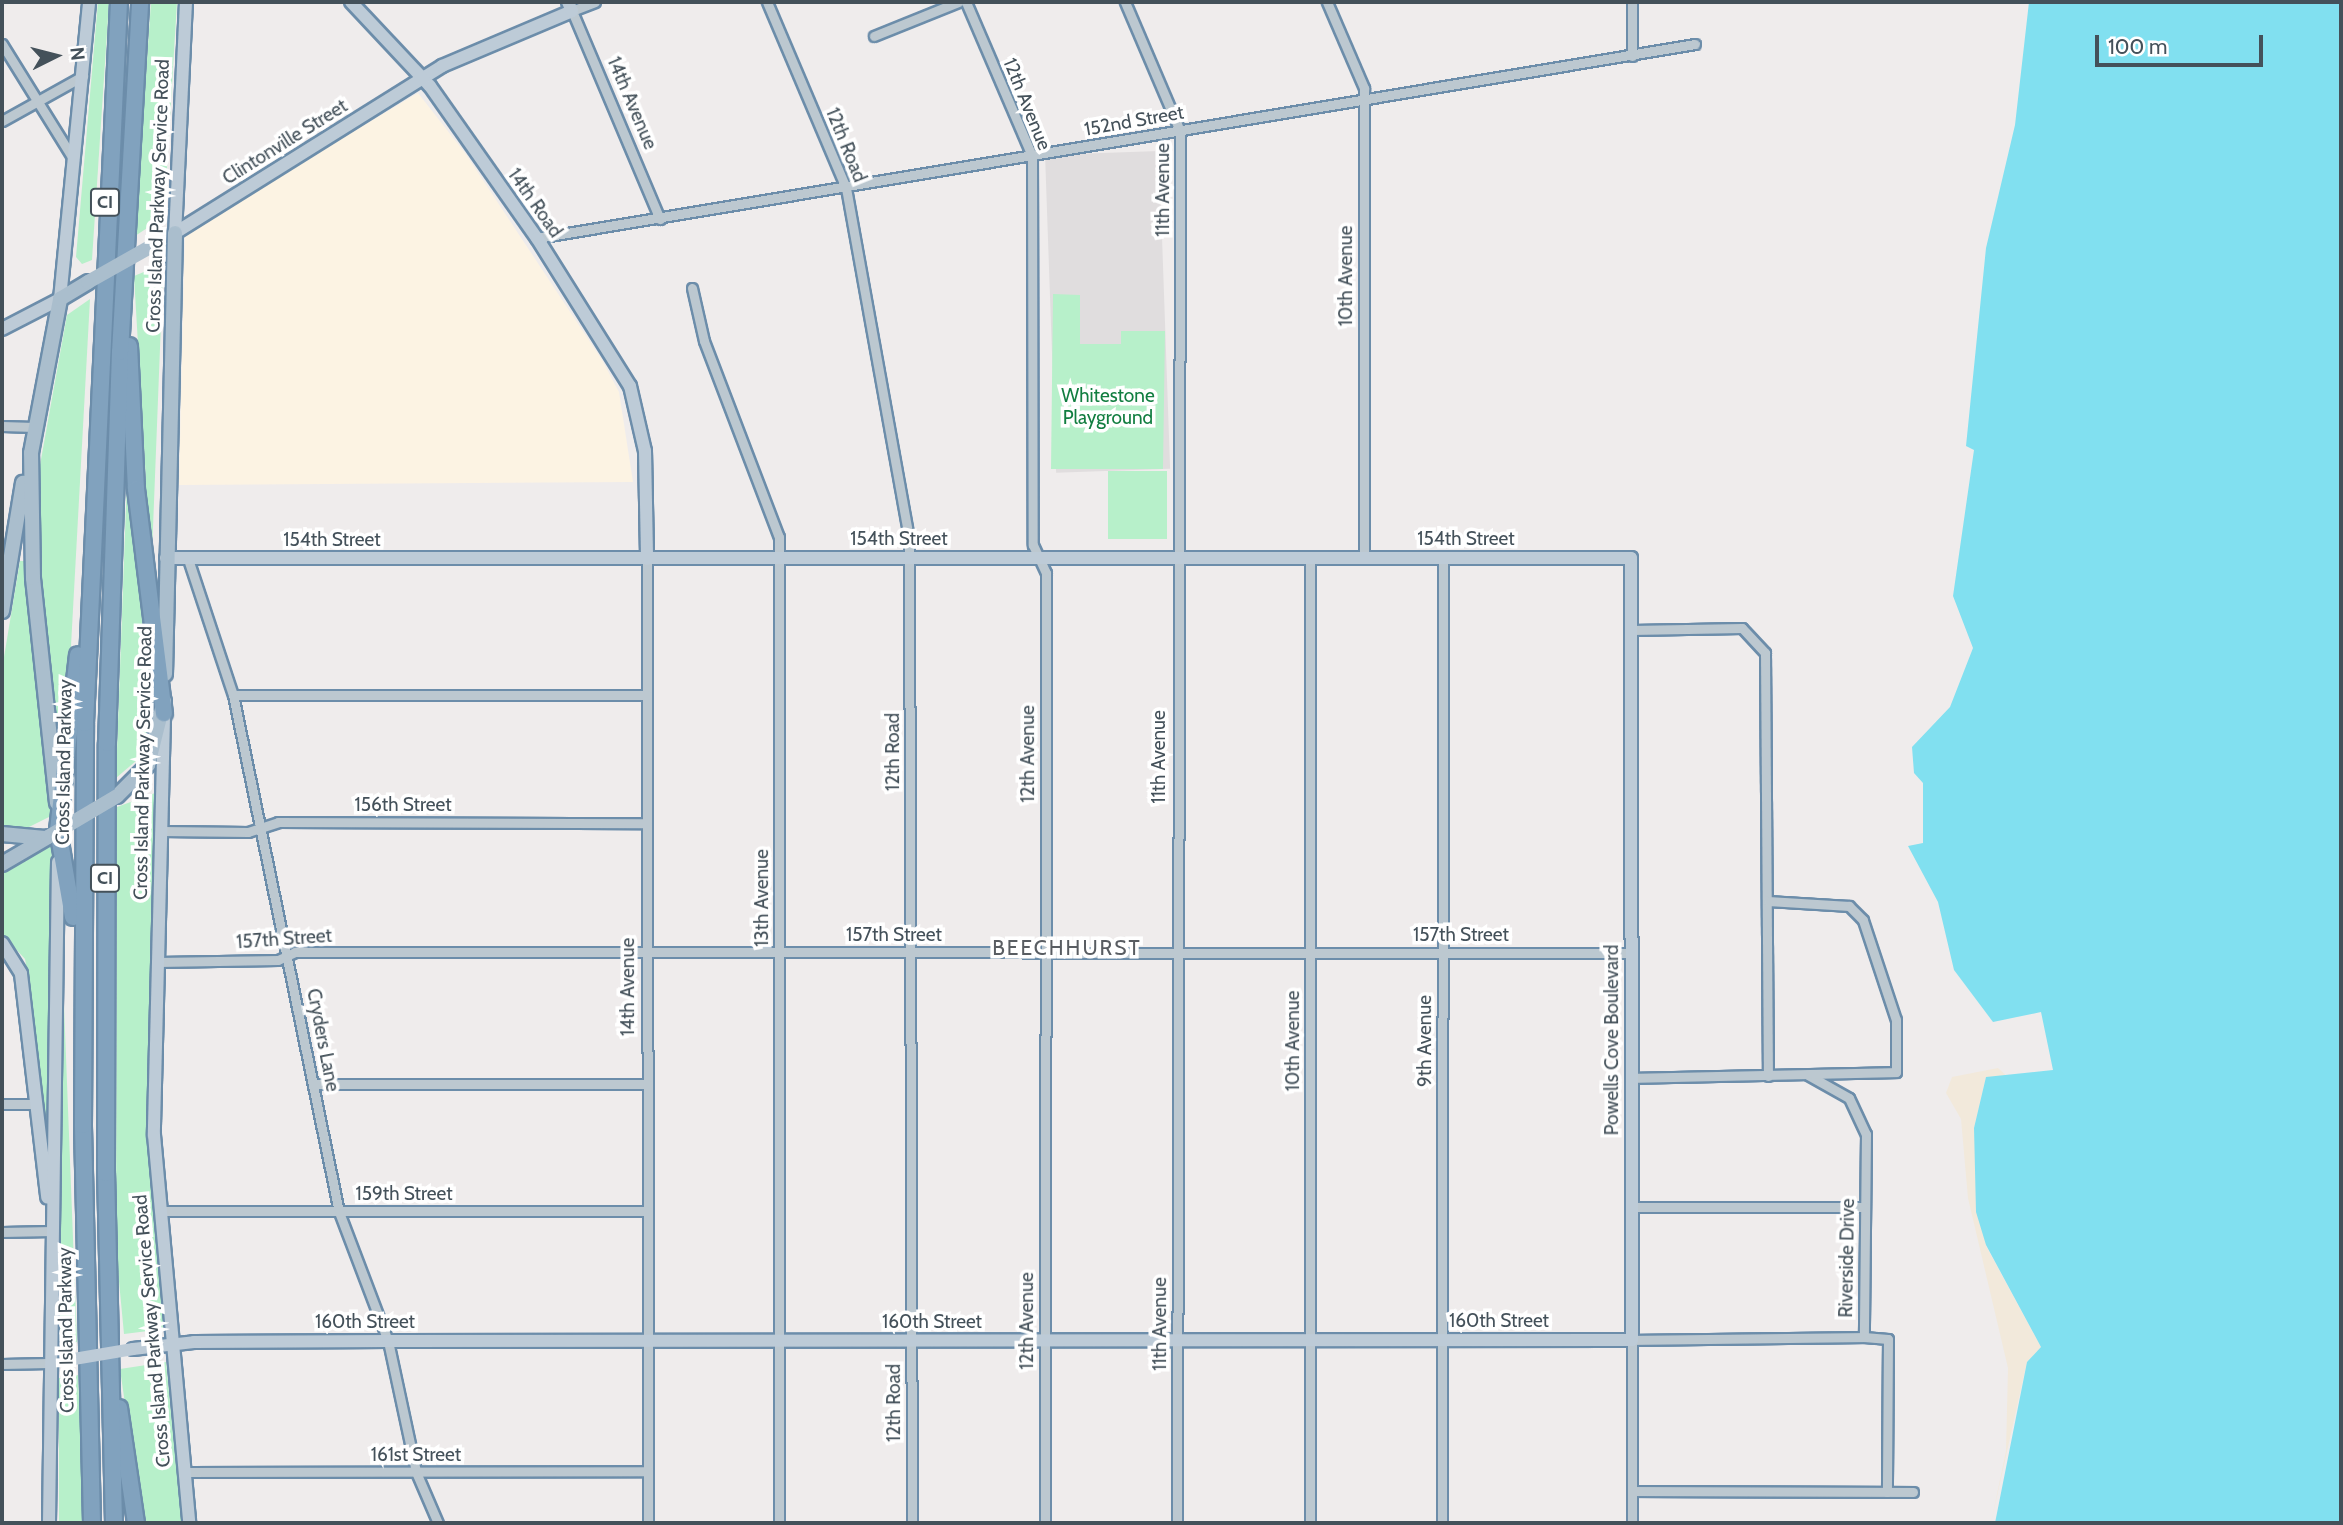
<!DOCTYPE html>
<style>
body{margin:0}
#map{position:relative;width:2343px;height:1525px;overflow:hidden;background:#efecec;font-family:Cabin,sans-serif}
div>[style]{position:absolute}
.commercial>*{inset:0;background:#fcf3e3}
.education>*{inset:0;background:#e0ddde;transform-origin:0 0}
.green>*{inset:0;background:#b7f0ca;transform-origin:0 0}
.sand>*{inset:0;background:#f2e9db}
.water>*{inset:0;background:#81e0f0}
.roads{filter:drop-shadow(2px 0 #6c8daa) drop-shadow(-2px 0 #6c8daa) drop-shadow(0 2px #6c8daa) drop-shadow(0 -2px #6c8daa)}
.street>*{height:9px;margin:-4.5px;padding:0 4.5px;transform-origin:4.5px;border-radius:4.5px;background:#bcc8d0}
.secondary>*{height:12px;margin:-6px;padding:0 6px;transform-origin:6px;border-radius:6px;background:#bdcbd7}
.primary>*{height:14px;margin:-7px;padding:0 7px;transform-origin:7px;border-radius:7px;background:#aabecd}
.highway>*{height:16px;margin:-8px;padding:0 8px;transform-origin:8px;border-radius:8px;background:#81a2be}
.secondary-bridge>*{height:12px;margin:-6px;padding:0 6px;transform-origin:6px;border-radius:6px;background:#bdcbd7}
.primary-bridge>*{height:14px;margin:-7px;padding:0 7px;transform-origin:7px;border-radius:7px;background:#aabecd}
span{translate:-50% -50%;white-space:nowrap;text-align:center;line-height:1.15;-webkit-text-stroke:7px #fff;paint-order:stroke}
.shield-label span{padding:2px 5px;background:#fff;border:2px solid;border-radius:5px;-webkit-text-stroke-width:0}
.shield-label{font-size:18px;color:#44515a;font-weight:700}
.street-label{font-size:19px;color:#44515a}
.park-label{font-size:19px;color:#127e41}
.neighbourhood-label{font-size:21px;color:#595d62;letter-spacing:2px}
.frame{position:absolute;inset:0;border:4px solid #44515a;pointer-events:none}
.north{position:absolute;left:21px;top:21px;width:70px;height:70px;-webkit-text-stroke:5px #fff;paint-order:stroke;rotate:84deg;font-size:19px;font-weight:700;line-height:28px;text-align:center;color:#44515a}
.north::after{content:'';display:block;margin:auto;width:24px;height:32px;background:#44515a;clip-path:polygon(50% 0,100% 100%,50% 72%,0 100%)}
.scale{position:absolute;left:2095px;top:35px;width:168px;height:32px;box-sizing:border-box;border:4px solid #44515a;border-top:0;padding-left:9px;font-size:21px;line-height:24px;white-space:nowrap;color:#44515a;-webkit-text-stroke:5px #fff;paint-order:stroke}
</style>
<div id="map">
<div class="commercial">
<div style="clip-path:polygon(418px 93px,465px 153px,602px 360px,619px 392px,633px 482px,179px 485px,185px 232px)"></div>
</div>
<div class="education">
<div style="left:1159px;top:151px;width:318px;height:114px;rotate:88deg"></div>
</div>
<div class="green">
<div style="clip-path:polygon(98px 2px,109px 2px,92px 260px,82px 264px,76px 257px)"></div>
<div style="clip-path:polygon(151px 2px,177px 2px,164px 217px,135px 236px)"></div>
<div style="clip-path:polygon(156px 267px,163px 271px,151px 579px,140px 483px,146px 481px,134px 276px)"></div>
<div style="clip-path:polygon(1053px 294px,1080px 295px,1080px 344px,1121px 344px,1121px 331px,1165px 331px,1163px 469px,1051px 469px)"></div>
<div style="clip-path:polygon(90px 299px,70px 664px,57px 743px,39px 574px,40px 465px,67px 315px)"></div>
<div style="clip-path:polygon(128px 452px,151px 724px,143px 755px,116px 778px)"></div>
<div style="left:1108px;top:471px;width:59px;height:68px"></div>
<div style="clip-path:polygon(20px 561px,26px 561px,51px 816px,19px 832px,2px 828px,2px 669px)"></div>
<div style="clip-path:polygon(155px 793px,146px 1129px,164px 1329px,124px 1334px,116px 1250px,117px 807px)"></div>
<div style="clip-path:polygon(52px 845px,48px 1121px,45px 1142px,28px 976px,25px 959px,2px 934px,2px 874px)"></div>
<div style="clip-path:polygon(64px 1005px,77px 1342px,62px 1344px,59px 1340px)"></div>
<div style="clip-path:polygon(166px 1362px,182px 1523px,142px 1523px,120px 1369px)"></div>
<div style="clip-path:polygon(78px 1375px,84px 1523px,59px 1523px,59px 1378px)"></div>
</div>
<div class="sand">
<div style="clip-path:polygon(1998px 1068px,2008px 1077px,1986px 1077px,1974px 1128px,1986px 1246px,2041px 1347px,2027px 1362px,1991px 1523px,2006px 1451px,2008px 1368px,1968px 1198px,1961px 1119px,1946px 1093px,1952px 1077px)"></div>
</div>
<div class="water">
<div style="clip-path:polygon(2029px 2px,2341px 2px,2341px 1523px,1995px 1523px,2027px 1362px,2041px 1347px,1986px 1245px,1976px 1212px,1974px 1128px,1986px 1077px,2053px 1070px,2041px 1012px,1993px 1022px,1954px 970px,1938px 902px,1908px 846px,1923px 843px,1923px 783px,1914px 773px,1912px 747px,1950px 707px,1973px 648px,1953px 596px,1974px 450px,1966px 446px,1986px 248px,2015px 125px)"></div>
</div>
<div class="roads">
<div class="street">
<div style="left:595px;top:2px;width:25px;rotate:159deg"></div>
<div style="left:572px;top:11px;width:226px;rotate:67.1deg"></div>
<div style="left:767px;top:2px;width:202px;rotate:67deg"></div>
<div style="left:846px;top:188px;width:355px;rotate:79.8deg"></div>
<div style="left:909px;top:537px;width:986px;rotate:89.83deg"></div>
<div style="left:966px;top:2px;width:168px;rotate:66.8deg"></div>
<div style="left:1032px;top:156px;width:389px;rotate:89.9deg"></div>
<div style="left:1033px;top:545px;width:31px;rotate:65deg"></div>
<div style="left:1046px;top:573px;width:950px;rotate:90.06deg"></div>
<div style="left:1125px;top:2px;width:140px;rotate:66.9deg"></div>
<div style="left:1180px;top:131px;width:1392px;rotate:90.12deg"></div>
<div style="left:1327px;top:2px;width:94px;rotate:66.7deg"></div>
<div style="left:1364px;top:88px;width:470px;rotate:90deg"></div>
<div style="left:1632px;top:2px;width:54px;rotate:90deg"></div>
<div style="left:874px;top:36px;width:91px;rotate:-22deg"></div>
<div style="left:2px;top:44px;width:137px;rotate:58.2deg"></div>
<div style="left:2px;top:121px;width:93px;rotate:-29.1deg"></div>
<div style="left:537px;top:238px;width:1174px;rotate:-9.51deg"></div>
<div style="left:692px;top:288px;width:54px;rotate:77.2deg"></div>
<div style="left:704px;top:341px;width:210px;rotate:69.1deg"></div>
<div style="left:779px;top:537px;width:986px;rotate:90deg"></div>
<div style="left:2px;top:426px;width:32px;rotate:2deg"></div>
<div style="left:1310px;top:558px;width:965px;rotate:90deg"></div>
<div style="left:188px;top:559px;width:143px;rotate:71.7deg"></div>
<div style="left:233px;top:695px;width:528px;rotate:78.41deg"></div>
<div style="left:339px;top:1212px;width:138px;rotate:69.2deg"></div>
<div style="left:388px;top:1341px;width:134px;rotate:77.9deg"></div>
<div style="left:416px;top:1472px;width:56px;rotate:66.7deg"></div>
<div style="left:647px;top:559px;width:964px;rotate:89.94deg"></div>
<div style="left:1632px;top:630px;width:110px;rotate:-1deg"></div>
<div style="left:1742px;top:628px;width:34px;rotate:47deg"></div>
<div style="left:1765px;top:653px;width:423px;rotate:89.6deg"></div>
<div style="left:233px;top:695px;width:414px"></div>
<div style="left:161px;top:831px;width:87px;rotate:0.7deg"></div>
<div style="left:248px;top:832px;width:32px;rotate:-18deg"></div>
<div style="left:278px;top:822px;width:369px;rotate:0.2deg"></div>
<div style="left:158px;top:962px;width:120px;rotate:-1deg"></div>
<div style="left:278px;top:960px;width:19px;rotate:-25deg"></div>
<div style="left:295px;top:952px;width:1337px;rotate:0.04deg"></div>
<div style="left:1808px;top:1075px;width:47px;rotate:29.3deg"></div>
<div style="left:1849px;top:1098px;width:40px;rotate:65deg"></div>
<div style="left:1866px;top:1134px;width:203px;rotate:90.6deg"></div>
<div style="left:1864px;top:1337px;width:24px;rotate:5deg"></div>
<div style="left:1888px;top:1339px;width:153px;rotate:90.4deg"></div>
<div style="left:1632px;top:1078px;width:264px;rotate:-1.3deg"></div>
<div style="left:1896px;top:1072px;width:52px;rotate:-90deg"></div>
<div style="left:1896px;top:1020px;width:105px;rotate:-108.3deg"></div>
<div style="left:1863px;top:920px;width:20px;rotate:-135deg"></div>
<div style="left:1849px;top:906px;width:81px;rotate:-176.5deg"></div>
<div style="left:313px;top:1084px;width:334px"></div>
<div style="left:2px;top:1104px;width:34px"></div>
<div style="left:1632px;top:1207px;width:233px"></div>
<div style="left:161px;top:1211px;width:486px"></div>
<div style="left:2px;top:1232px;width:50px;rotate:-1.1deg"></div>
<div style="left:2px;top:1364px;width:47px;rotate:-1.2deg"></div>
<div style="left:185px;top:1472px;width:463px;rotate:-0.1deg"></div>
<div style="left:1632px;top:1491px;width:281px;rotate:0.2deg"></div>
<div style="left:1442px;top:1523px;width:965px;rotate:-89.94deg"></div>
<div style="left:1632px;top:1523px;width:183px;rotate:-90deg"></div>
<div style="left:1632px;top:1340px;width:232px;rotate:-0.7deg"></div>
</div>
<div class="secondary">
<div style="left:186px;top:2px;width:231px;rotate:92.7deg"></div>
<div style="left:175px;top:233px;width:315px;rotate:-32deg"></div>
<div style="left:442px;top:66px;width:141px;rotate:-22.9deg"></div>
<div style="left:572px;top:11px;width:10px;rotate:-114deg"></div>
<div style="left:351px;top:2px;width:115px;rotate:46.8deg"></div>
<div style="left:430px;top:86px;width:186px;rotate:54.9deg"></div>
<div style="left:537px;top:238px;width:175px;rotate:57.9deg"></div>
<div style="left:630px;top:386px;width:67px;rotate:77deg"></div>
<div style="left:645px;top:451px;width:108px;rotate:88.9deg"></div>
<div style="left:2px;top:329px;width:65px;rotate:-27.3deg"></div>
<div style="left:60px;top:299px;width:298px;rotate:-84.4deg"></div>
<div style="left:164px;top:717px;width:418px;rotate:91.4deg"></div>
<div style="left:154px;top:1135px;width:390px;rotate:84.8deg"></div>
<div style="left:2px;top:943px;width:36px;rotate:58deg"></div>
<div style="left:21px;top:974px;width:225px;rotate:83.3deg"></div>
<div style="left:133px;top:1349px;width:61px;rotate:-6.5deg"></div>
<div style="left:194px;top:1342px;width:194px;rotate:-0.3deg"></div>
<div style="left:388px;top:1341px;width:1244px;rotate:-0.05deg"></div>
<div style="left:1632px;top:1340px;width:782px;rotate:-90.07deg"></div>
<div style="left:1631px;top:558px;width:1465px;rotate:180deg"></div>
<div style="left:49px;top:1523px;width:661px;rotate:-89.22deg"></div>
</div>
<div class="primary">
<div style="left:2px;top:611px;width:130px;rotate:-80.7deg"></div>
<div style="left:165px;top:674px;width:441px;rotate:-88.7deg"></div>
<div style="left:117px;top:796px;width:44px;rotate:-45deg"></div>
<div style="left:148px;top:765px;width:66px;rotate:-76deg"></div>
<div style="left:57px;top:803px;width:226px;rotate:-96.1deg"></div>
<div style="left:33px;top:578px;width:125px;rotate:-90.9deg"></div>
<div style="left:31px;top:453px;width:157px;rotate:-79.3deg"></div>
<div style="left:60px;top:299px;width:33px;rotate:-31deg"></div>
<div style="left:2px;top:834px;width:43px;rotate:5.3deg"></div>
<div style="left:2px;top:864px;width:53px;rotate:-30.4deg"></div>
</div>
<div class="highway">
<div style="left:129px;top:346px;width:143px;rotate:87.2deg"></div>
<div style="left:136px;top:489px;width:226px;rotate:82.9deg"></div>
<div style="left:73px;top:917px;width:88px;rotate:-99.8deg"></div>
<div style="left:58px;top:830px;width:176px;rotate:-83.5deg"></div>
<div style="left:119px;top:1408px;width:116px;rotate:81.6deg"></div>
<div style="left:92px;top:1523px;width:398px;rotate:-91.3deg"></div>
<div style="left:83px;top:1125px;width:402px;rotate:-89.7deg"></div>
<div style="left:85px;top:723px;width:722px;rotate:-87.3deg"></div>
<div style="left:114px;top:1523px;width:350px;rotate:-91.3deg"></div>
<div style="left:106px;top:1173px;width:430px;rotate:-89.9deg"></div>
<div style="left:107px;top:743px;width:391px;rotate:-88.1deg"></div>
<div style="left:120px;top:352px;width:351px;rotate:-86.7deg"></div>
</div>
</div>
<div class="secondary-bridge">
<div style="left:68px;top:1360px;width:66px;rotate:-9.6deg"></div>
</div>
<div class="primary-bridge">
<div style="left:88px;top:282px;width:73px;rotate:-29.4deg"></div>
<div style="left:48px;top:837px;width:80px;rotate:-30.7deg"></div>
</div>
<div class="shield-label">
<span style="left:105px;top:202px">CI</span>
<span style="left:105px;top:878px">CI</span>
</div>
<div class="street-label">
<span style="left:632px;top:103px;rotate:67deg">14th Avenue</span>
<span style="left:1027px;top:104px;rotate:68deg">12th Avenue</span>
<span style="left:1134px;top:121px;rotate:-10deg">152nd Street</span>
<span style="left:285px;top:142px;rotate:-32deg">Clintonville Street</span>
<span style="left:846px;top:145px;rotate:68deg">12th Road</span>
<span style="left:1163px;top:190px;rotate:-90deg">11th Avenue</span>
<span style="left:158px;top:196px;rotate:-88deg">Cross Island Parkway Service Road</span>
<span style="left:535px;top:203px;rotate:55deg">14th Road</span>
<span style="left:1346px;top:276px;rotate:-90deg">10th Avenue</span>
<span style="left:899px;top:539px">154th Street</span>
<span style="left:1466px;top:539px">154th Street</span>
<span style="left:332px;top:540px">154th Street</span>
<span style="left:893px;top:752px;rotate:-90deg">12th Road</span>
<span style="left:1028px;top:754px;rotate:-90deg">12th Avenue</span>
<span style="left:1159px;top:757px;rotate:-90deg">11th Avenue</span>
<span style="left:64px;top:762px;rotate:-89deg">Cross Island Parkway</span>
<span style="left:143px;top:763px;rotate:-89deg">Cross Island Parkway Service Road</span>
<span style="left:403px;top:805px">156th Street</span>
<span style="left:762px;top:898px;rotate:-90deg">13th Avenue</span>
<span style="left:894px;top:935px">157th Street</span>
<span style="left:1461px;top:935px">157th Street</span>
<span style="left:284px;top:939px;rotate:-4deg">157th Street</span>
<span style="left:628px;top:987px;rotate:-90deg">14th Avenue</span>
<span style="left:323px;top:1040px;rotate:79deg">Cryders Lane</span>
<span style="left:1612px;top:1040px;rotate:-90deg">Powells Cove Boulevard</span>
<span style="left:1293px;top:1041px;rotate:-90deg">10th Avenue</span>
<span style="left:1425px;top:1041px;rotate:-90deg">9th Avenue</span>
<span style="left:404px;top:1194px">159th Street</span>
<span style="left:1847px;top:1258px;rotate:-89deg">Riverside Drive</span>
<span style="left:1027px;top:1321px;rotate:-90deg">12th Avenue</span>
<span style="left:1499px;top:1321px">160th Street</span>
<span style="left:365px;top:1322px">160th Street</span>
<span style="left:932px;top:1322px">160th Street</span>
<span style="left:1160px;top:1324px;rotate:-90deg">11th Avenue</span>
<span style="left:66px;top:1330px;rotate:-91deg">Cross Island Parkway</span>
<span style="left:152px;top:1331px;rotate:-95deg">Cross Island Parkway Service Road</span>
<span style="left:894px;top:1403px;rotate:-90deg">12th Road</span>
<span style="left:416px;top:1455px">161st Street</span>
</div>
<div class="park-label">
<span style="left:1108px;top:407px">Whitestone<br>Playground</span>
</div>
<div class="neighbourhood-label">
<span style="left:1067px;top:948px">BEECHHURST</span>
</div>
<div class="frame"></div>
<div class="north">N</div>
<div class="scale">100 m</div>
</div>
